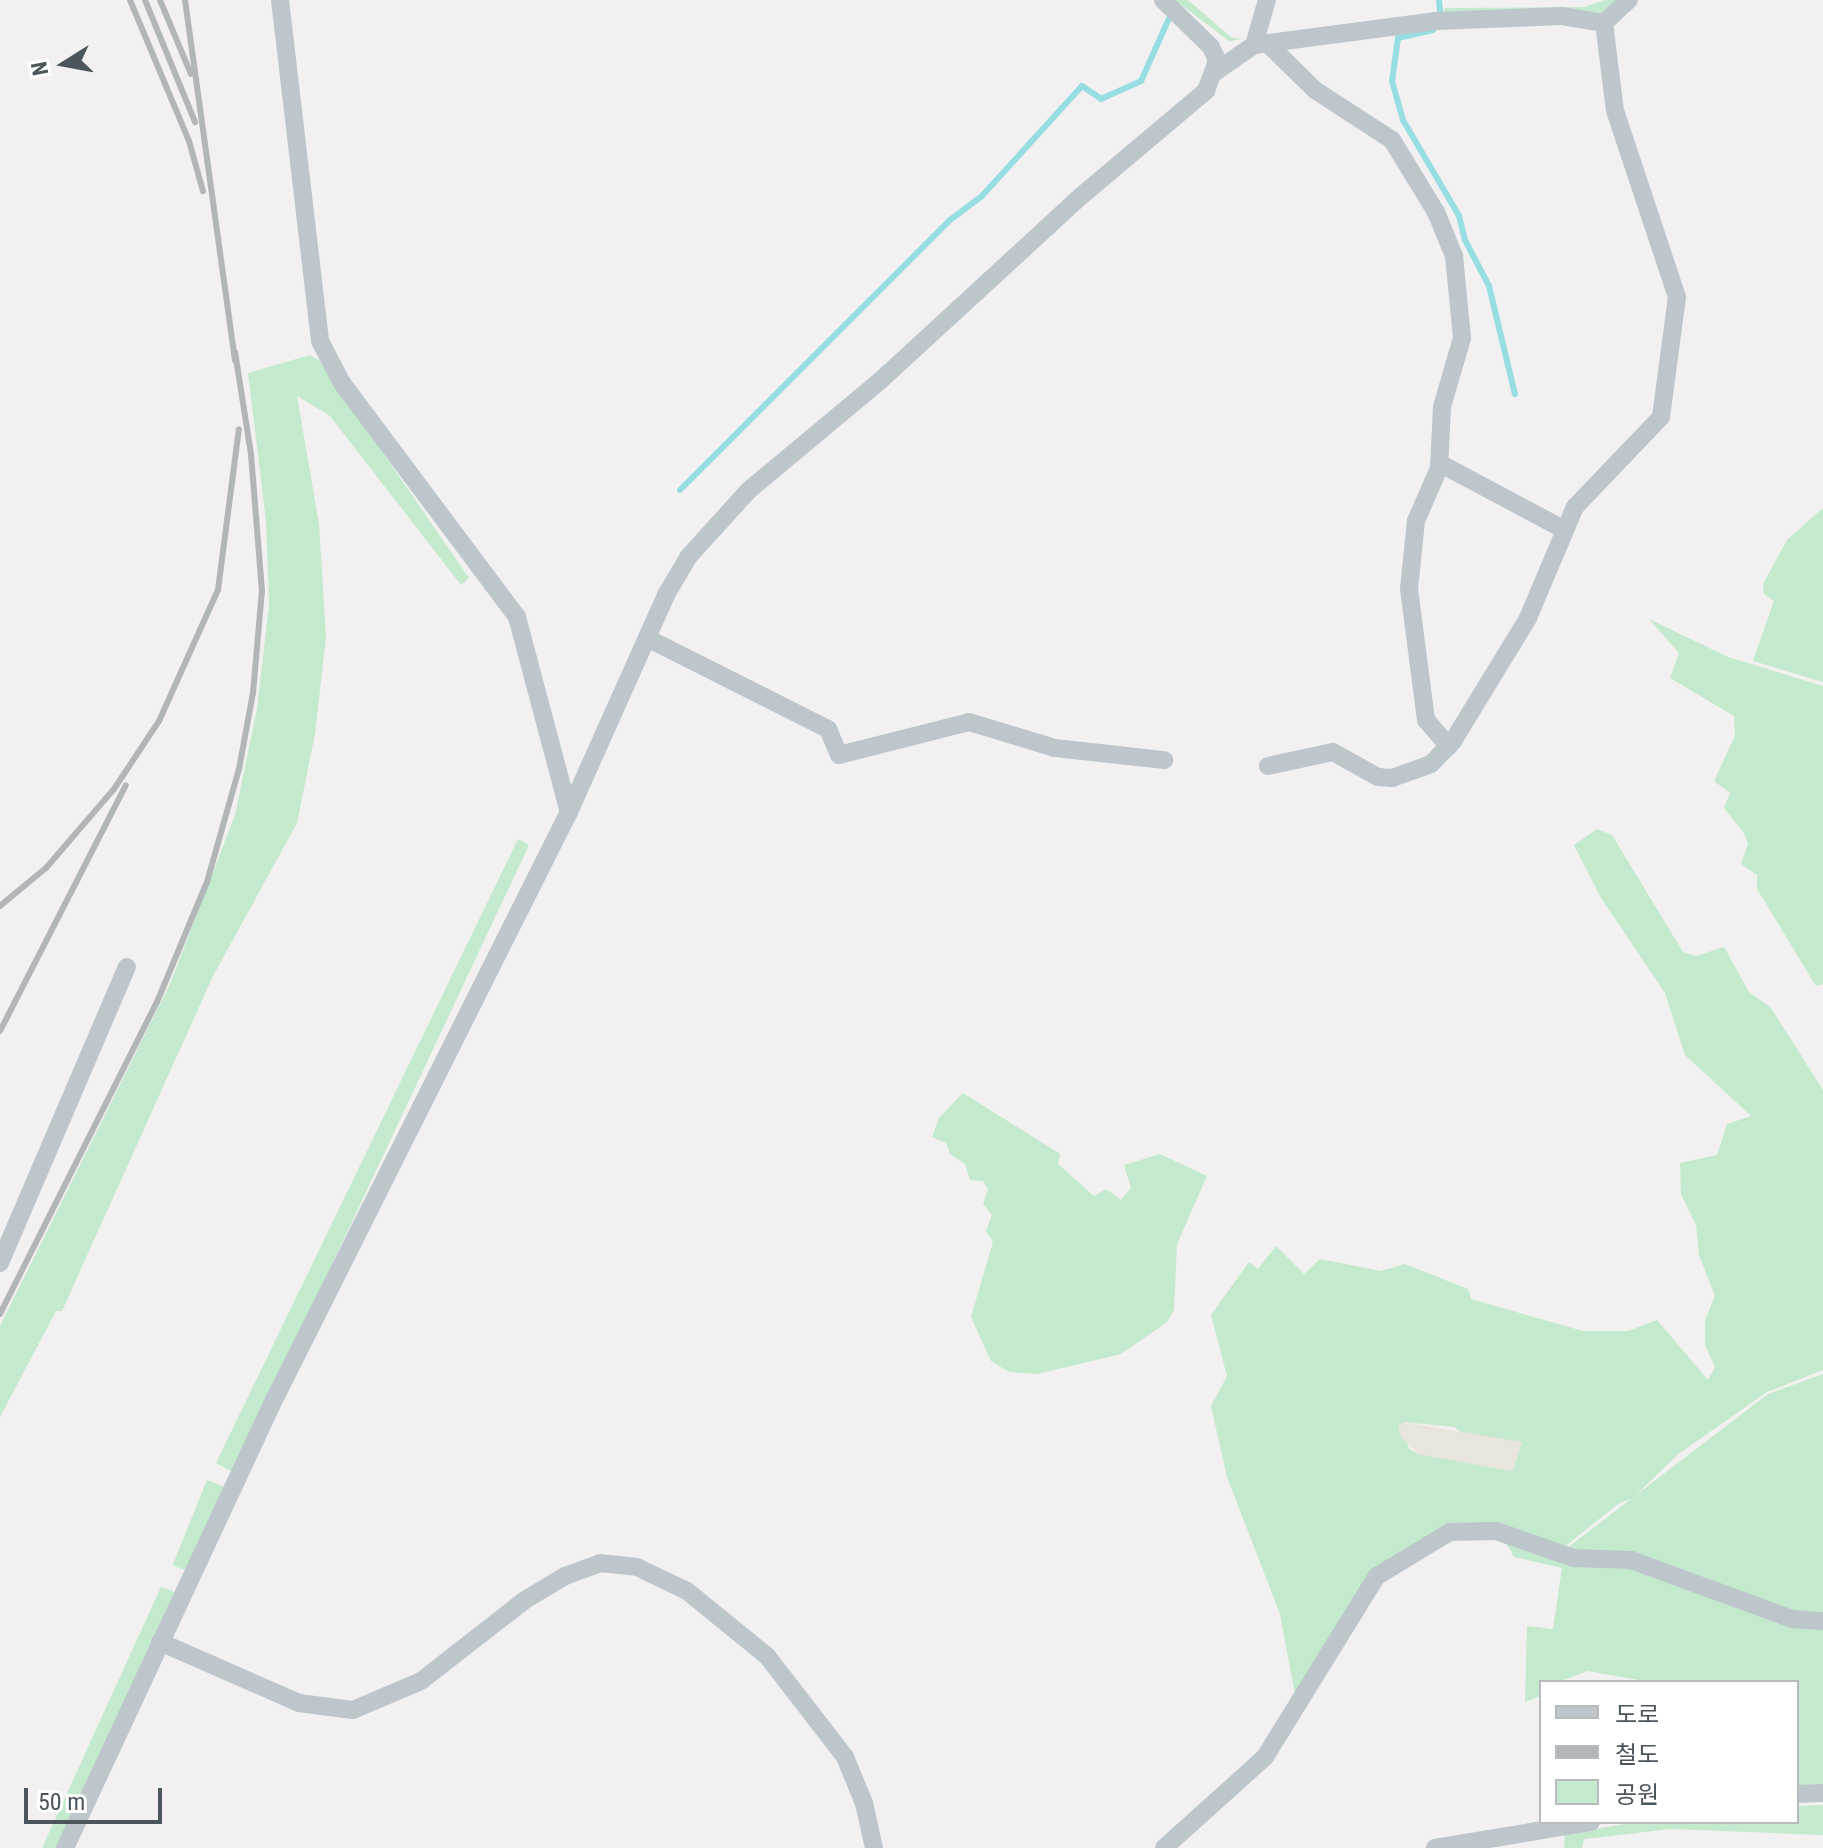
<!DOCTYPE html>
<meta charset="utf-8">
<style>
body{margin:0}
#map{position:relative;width:1823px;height:1848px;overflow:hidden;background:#f2f0f0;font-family:"Roboto Condensed","Noto Sans KR",sans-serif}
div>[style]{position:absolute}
.green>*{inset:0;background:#c4eacd;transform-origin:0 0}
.sand>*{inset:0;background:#eae4de}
.stream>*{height:6px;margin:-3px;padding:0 3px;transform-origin:3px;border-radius:3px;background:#97dee2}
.minor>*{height:18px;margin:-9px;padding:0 9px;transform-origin:9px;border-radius:9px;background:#bdc6cb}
.rail>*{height:6px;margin:-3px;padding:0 3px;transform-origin:3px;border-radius:3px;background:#b3b6b9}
span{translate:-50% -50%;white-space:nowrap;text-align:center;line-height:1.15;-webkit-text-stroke:7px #fff;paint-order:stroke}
.legend{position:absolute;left:1539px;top:1680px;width:260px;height:144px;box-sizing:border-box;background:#fff;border:2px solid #b7bbbd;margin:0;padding:10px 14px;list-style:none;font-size:24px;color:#4a565b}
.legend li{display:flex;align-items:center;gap:16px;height:40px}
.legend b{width:40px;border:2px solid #b7bbbd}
.north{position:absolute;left:24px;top:24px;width:80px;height:80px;-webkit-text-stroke:6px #fff;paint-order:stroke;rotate:259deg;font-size:22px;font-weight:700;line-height:32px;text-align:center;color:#4a565b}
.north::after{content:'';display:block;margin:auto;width:28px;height:36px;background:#4a565b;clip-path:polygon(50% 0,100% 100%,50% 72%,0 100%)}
.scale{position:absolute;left:24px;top:1788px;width:138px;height:36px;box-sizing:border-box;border:4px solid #4a565b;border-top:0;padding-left:10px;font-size:24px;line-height:28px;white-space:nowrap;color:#4a565b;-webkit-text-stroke:6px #fff;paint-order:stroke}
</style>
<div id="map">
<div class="green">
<div style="clip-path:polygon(1175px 0,1188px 0,1232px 38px,1243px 39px,1229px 41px)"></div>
<div style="clip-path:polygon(1605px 0,1624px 0,1606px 15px,1444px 14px,1444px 8px,1584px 7px)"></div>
<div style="clip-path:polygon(310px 355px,319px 360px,469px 578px,461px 585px,330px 416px,297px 396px,319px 524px,326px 637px,315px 734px,297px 823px,213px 976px,62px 1311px,56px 1311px,0 1417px,0 1326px,170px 984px,235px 815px,257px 709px,269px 605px,266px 521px,248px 373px)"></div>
<div style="clip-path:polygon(1823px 508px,1823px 682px,1753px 661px,1774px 601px,1764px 594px,1763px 584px,1787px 540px)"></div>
<div style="clip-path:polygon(1649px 619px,1728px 657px,1823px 686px,1823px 984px,1816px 986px,1757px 889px,1757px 875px,1741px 864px,1748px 844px,1744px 833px,1724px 808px,1730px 793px,1714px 781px,1735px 736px,1734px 716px,1670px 678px,1679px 653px)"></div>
<div style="clip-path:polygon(evenodd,1597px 829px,1612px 835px,1683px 952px,1696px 956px,1724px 947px,1749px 992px,1771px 1008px,1823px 1090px,1823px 1370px,1767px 1392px,1677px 1455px,1633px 1498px,1618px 1504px,1567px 1545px,1555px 1549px,1496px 1528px,1393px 1558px,1296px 1700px,1280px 1614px,1227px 1477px,1211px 1406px,1227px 1376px,1211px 1315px,1249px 1262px,1258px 1269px,1276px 1246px,1304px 1274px,1320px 1259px,1381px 1271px,1405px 1264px,1468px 1289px,1471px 1299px,1583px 1331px,1628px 1331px,1657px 1320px,1708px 1380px,1715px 1367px,1705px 1345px,1705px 1320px,1715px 1296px,1699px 1255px,1696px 1225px,1681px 1194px,1680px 1163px,1717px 1155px,1727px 1124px,1751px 1116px,1685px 1055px,1665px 993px,1601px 898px,1574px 845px,1597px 829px,1404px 1422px,1454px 1427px,1513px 1471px,1418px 1454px,1409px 1449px,1404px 1422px)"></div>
<div style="clip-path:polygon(518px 839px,529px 845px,234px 1473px,216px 1463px)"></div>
<div style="clip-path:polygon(963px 1093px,1060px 1154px,1058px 1164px,1094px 1196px,1106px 1189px,1121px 1200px,1131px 1188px,1124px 1165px,1160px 1154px,1207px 1176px,1177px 1244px,1174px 1310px,1167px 1322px,1121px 1354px,1037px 1374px,1009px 1372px,991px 1361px,971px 1317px,993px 1242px,986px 1231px,992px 1215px,983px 1204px,988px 1189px,983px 1181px,970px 1180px,965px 1164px,950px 1154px,946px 1143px,932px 1137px,939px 1118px)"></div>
<div style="clip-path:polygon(1823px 1374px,1823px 1618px,1802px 1618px,1757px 1598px,1563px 1551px,1768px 1394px)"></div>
<div style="left:207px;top:1480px;width:22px;height:92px;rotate:22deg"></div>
<div style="clip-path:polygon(1504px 1540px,1620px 1564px,1823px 1625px,1823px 1788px,1797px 1789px,1797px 1682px,1650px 1682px,1587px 1671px,1559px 1682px,1541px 1682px,1541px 1696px,1525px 1702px,1527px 1626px,1553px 1629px,1562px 1568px,1514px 1557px)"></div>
<div style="clip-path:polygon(161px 1587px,177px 1593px,57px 1848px,42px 1848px)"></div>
<div style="clip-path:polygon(1823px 1805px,1823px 1835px,1671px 1829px,1584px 1839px,1582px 1848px,1564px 1848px,1565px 1834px,1638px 1822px,1797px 1822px,1797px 1806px)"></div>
</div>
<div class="sand">
<div style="clip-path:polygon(1404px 1422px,1522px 1442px,1513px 1471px,1418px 1454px,1401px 1437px,1398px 1426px)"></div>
</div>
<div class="stream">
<div style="left:1439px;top:0;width:12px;rotate:85deg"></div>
<div style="left:1433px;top:30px;width:36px;rotate:167deg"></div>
<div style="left:1398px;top:38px;width:43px;rotate:97.9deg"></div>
<div style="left:1392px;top:81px;width:41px;rotate:74.2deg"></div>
<div style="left:1403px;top:120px;width:111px;rotate:59.7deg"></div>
<div style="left:1459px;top:216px;width:25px;rotate:76deg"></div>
<div style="left:1465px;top:240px;width:52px;rotate:62.4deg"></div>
<div style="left:1489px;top:286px;width:111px;rotate:76.5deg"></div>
<div style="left:680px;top:490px;width:382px;rotate:-45deg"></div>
<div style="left:950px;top:220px;width:39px;rotate:-37deg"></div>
<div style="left:981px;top:197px;width:150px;rotate:-47.7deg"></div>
<div style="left:1082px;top:86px;width:23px;rotate:34deg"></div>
<div style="left:1101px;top:99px;width:44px;rotate:-24.2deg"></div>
<div style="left:1141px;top:81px;width:73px;rotate:-65.9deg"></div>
</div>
<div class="minor">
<div style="left:280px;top:0;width:343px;rotate:83.3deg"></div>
<div style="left:320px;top:341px;width:47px;rotate:62.4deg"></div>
<div style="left:342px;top:383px;width:292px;rotate:53.2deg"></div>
<div style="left:517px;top:617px;width:202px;rotate:75.1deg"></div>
<div style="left:1268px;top:44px;width:66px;rotate:44.4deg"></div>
<div style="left:1315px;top:90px;width:92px;rotate:33deg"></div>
<div style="left:1392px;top:140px;width:84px;rotate:58.6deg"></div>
<div style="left:1436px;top:212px;width:48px;rotate:67.8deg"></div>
<div style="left:1454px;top:256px;width:82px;rotate:84.4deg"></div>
<div style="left:1462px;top:338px;width:72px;rotate:106.2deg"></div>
<div style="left:1442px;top:407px;width:61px;rotate:92.8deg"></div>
<div style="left:1439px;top:468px;width:58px;rotate:113.5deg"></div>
<div style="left:1416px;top:521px;width:68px;rotate:95.9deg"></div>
<div style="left:1409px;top:589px;width:132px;rotate:82.6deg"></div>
<div style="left:1426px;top:720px;width:35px;rotate:49deg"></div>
<div style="left:1254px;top:45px;width:184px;rotate:-7.5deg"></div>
<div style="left:1436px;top:21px;width:126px;rotate:-2.3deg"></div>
<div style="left:1562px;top:16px;width:43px;rotate:9.5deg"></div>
<div style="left:1604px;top:23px;width:34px;rotate:-43deg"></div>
<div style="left:1215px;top:72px;width:47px;rotate:-34.7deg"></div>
<div style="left:1254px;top:45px;width:47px;rotate:-73.9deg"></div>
<div style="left:1439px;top:463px;width:140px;rotate:28deg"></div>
<div style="left:647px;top:638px;width:203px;rotate:26.7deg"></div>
<div style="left:828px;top:729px;width:28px;rotate:67deg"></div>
<div style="left:839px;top:755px;width:134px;rotate:-14.2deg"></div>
<div style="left:969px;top:722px;width:90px;rotate:16.8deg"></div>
<div style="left:1055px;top:748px;width:110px;rotate:6.3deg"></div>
<div style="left:1268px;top:766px;width:66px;rotate:-12.2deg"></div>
<div style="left:1333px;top:752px;width:51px;rotate:29.1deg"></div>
<div style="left:1378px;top:777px;width:14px;rotate:4deg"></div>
<div style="left:1392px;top:778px;width:41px;rotate:-19.7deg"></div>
<div style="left:1431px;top:764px;width:32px;rotate:-46deg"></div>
<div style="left:1453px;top:741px;width:144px;rotate:-58.6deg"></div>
<div style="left:1528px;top:618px;width:121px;rotate:-67.1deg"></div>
<div style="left:1575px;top:507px;width:124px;rotate:-46.3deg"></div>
<div style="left:1661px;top:417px;width:121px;rotate:-82.4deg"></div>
<div style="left:1677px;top:297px;width:196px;rotate:-108.4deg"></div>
<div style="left:1615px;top:111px;width:89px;rotate:-97.1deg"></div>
<div style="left:0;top:1263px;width:322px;rotate:-66.8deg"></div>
<div style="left:160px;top:1642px;width:152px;rotate:23.7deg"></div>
<div style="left:299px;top:1703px;width:54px;rotate:7.4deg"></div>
<div style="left:353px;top:1710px;width:74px;rotate:-23.1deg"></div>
<div style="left:421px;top:1681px;width:132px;rotate:-37.9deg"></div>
<div style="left:525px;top:1600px;width:47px;rotate:-31deg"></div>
<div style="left:565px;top:1576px;width:37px;rotate:-20deg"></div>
<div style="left:600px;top:1563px;width:37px;rotate:6deg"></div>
<div style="left:637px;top:1567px;width:55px;rotate:25.6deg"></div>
<div style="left:687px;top:1591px;width:103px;rotate:39.1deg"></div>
<div style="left:767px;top:1656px;width:128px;rotate:52.3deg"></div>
<div style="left:845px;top:1757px;width:50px;rotate:67.6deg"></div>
<div style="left:864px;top:1803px;width:46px;rotate:77.5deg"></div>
<div style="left:1797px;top:1794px;width:26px;rotate:-2deg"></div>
<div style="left:65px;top:1848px;width:497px;rotate:-65deg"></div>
<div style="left:275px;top:1398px;width:656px;rotate:-63.36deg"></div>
<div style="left:569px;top:812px;width:238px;rotate:-65.9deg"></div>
<div style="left:666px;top:595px;width:45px;rotate:-59.5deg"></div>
<div style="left:689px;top:556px;width:89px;rotate:-47.7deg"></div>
<div style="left:749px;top:490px;width:172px;rotate:-39.8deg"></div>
<div style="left:881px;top:380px;width:270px;rotate:-42.6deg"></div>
<div style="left:1080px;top:197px;width:165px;rotate:-40.1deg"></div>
<div style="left:1206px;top:91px;width:33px;rotate:-70deg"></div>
<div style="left:1217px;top:60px;width:14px;rotate:-115deg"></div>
<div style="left:1211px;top:47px;width:67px;rotate:-135.6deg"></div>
<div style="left:1164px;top:1848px;width:136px;rotate:-42deg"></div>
<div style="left:1265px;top:1757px;width:213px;rotate:-58.3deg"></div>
<div style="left:1377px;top:1576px;width:85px;rotate:-31.1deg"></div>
<div style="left:1450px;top:1532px;width:46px;rotate:-1.2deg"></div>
<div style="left:1496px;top:1531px;width:83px;rotate:19.1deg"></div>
<div style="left:1574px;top:1558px;width:57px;rotate:2deg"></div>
<div style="left:1631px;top:1560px;width:171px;rotate:20.1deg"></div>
<div style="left:1792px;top:1619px;width:31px;rotate:4deg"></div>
<div style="left:1435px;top:1848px;width:158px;rotate:-9.5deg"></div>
</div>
<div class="rail">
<div style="left:130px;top:0;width:153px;rotate:67.3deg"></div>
<div style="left:189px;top:141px;width:52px;rotate:74.4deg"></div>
<div style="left:145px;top:0;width:132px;rotate:67.7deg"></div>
<div style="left:160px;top:0;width:80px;rotate:67.3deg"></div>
<div style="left:185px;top:0;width:364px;rotate:82.1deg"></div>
<div style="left:0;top:906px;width:60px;rotate:-39.6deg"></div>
<div style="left:46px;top:868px;width:104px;rotate:-49.3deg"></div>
<div style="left:114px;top:789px;width:82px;rotate:-56.5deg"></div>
<div style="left:159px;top:721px;width:144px;rotate:-65.8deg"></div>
<div style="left:218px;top:590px;width:162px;rotate:-82.6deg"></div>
<div style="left:0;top:1031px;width:276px;rotate:-62.9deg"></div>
<div style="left:0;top:1314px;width:349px;rotate:-63.3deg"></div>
<div style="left:157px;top:1002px;width:130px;rotate:-67.4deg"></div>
<div style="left:207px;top:882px;width:117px;rotate:-74.2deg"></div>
<div style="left:239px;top:769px;width:77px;rotate:-79.6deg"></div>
<div style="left:253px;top:693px;width:102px;rotate:-85deg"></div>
<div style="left:262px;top:591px;width:137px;rotate:-94.6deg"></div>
<div style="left:251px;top:454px;width:103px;rotate:-98.9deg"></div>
</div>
<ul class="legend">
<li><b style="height:10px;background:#bdc6cb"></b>도로</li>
<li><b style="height:10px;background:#b3b6b9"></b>철도</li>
<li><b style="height:22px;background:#c4eacd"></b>공원</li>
</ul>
<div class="north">N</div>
<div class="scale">50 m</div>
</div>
